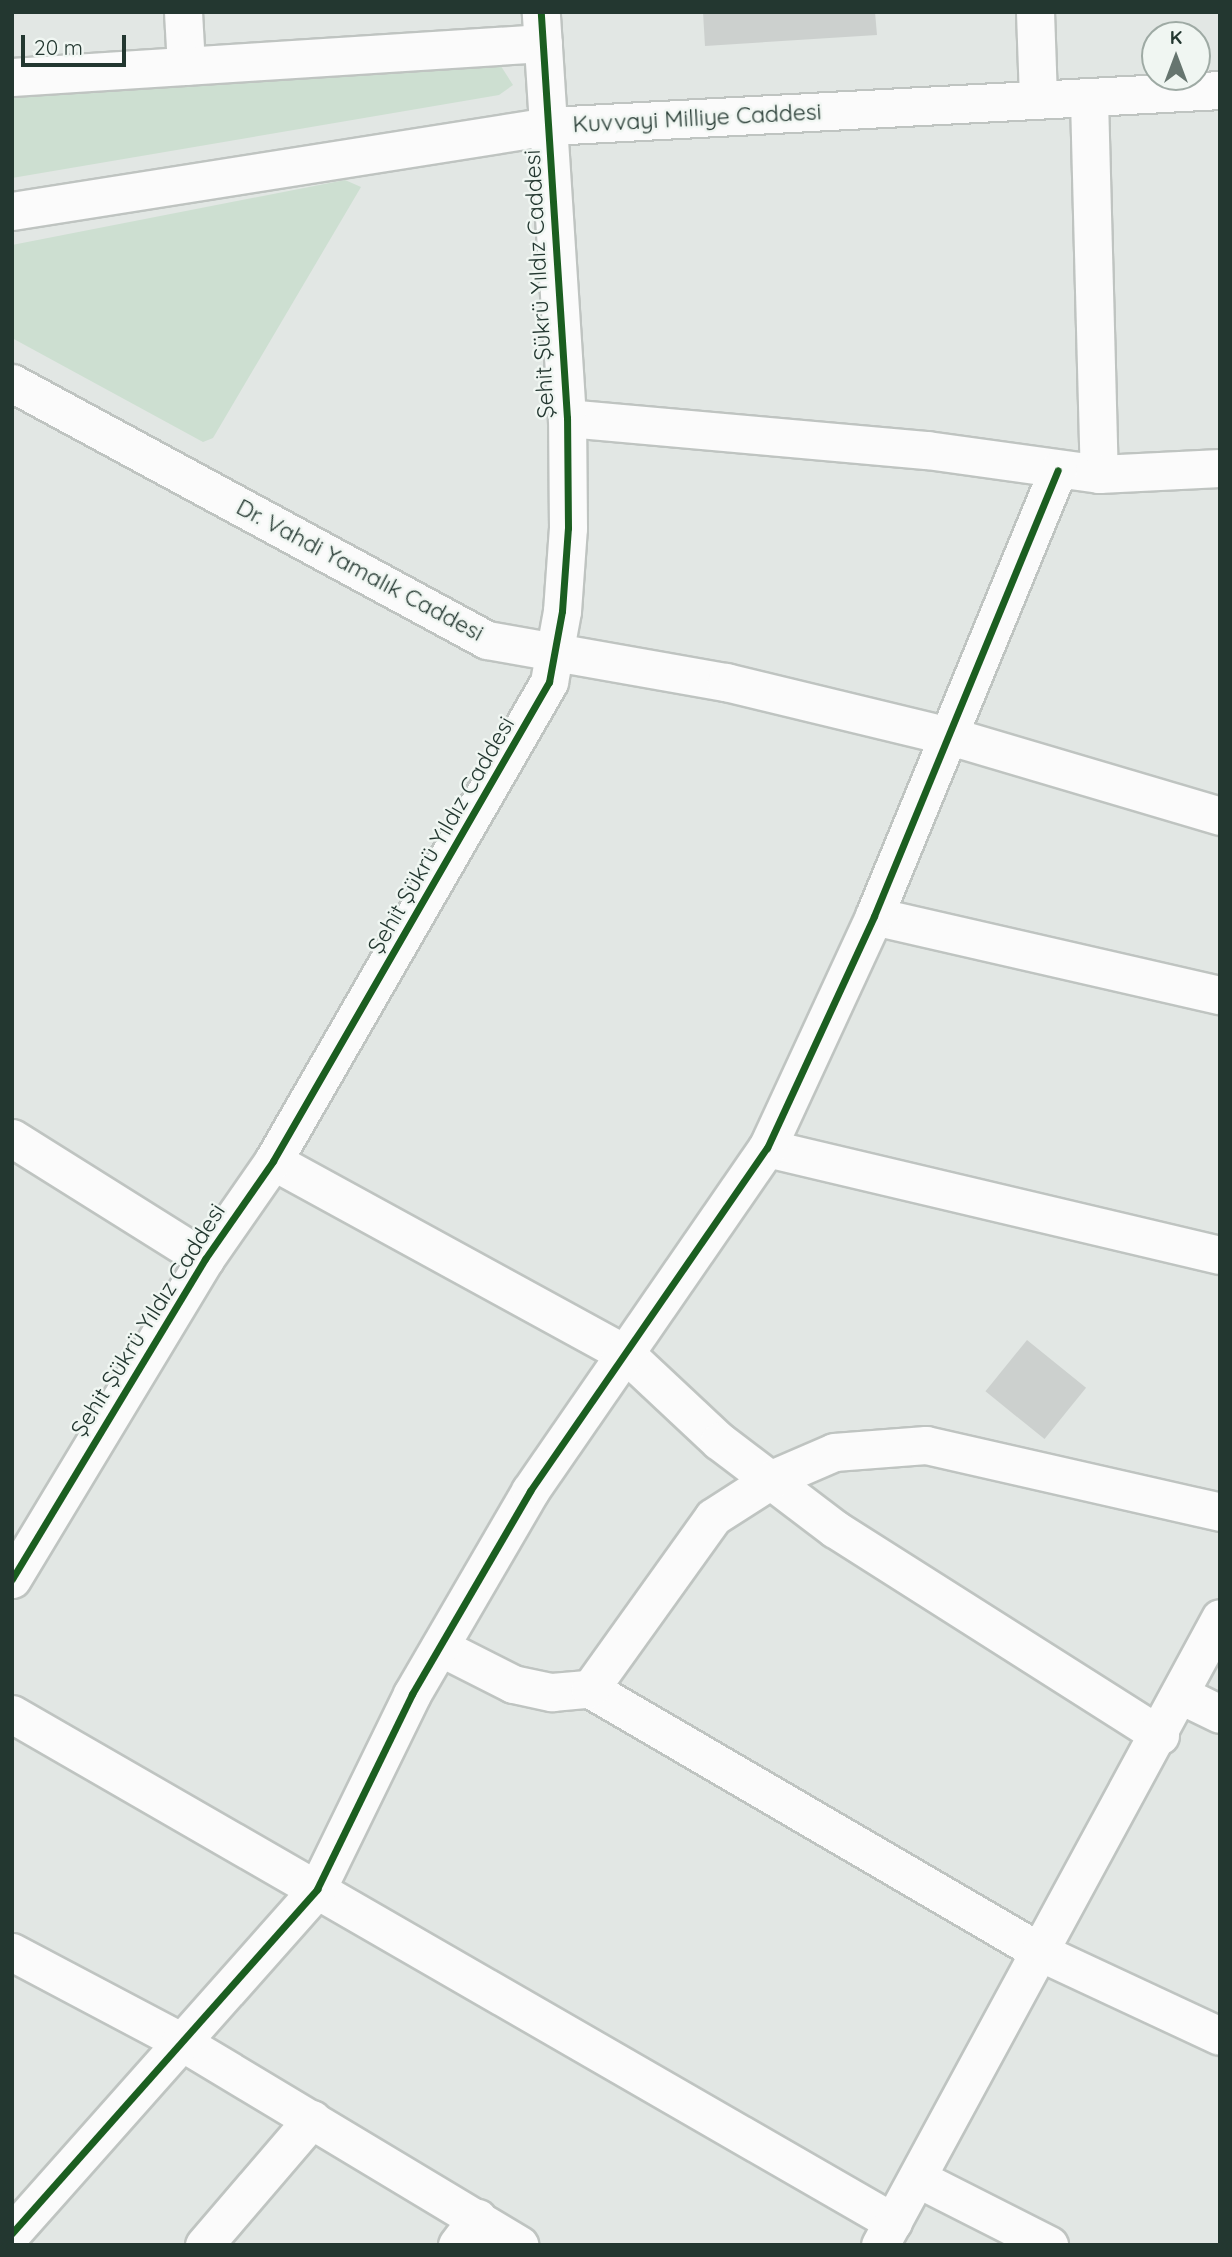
<!DOCTYPE html>
<meta charset="utf-8">
<style>
body{margin:0}
#map{position:relative;width:1232px;height:2257px;overflow:hidden;background:#e2e7e4;font-family:Quicksand,sans-serif}
div>[style]{position:absolute}
.green>*{inset:0;background:#cddfd1}
.building>*{inset:0;background:#ccd0ce;transform-origin:0 0}
.roads{filter:drop-shadow(2px 0 #bfc4c1) drop-shadow(-2px 0 #bfc4c1) drop-shadow(0 2px #bfc4c1) drop-shadow(0 -2px #bfc4c1)}
.minor>*{height:37px;margin:-18.5px;padding:0 18.5px;transform-origin:18.5px;border-radius:18.5px;background:#fbfbfb}
.cycleway>*{height:7px;margin:-3.5px;padding:0 3.5px;transform-origin:3.5px;border-radius:3.5px;background:#1b5e20}
span{translate:-50% -50%;white-space:nowrap;text-align:center;line-height:1.15;-webkit-text-stroke:5px #f0f6f2;paint-order:stroke}
.street-label{font-size:23px;color:#233730}
.frame{position:absolute;inset:0;border:14px solid #233730;pointer-events:none}
.north{position:absolute;left:1141px;top:21px;width:70px;height:70px;box-sizing:border-box;background:#f0f6f2;border:2px solid #9eaaa4;border-radius:50%;rotate:0deg;font-size:19px;font-weight:700;line-height:28px;text-align:center;color:#233730}
.north::after{content:'';display:block;margin:auto;width:24px;height:32px;background:#66756f;clip-path:polygon(50% 0,100% 100%,50% 72%,0 100%)}
.scale{position:absolute;left:21px;top:35px;width:105px;height:32px;box-sizing:border-box;border:4px solid #233730;border-top:0;padding-left:9px;font-size:21px;line-height:24px;white-space:nowrap;color:#233730;-webkit-text-stroke:5px #f0f6f2;paint-order:stroke}
</style>
<div id="map">
<div class="green">
<div style="clip-path:polygon(499px 63px,513px 85px,499px 95px,12px 178px,12px 96px)"></div>
<div style="clip-path:polygon(345px 180px,361px 187px,213px 438px,203px 442px,12px 338px,12px 245px)"></div>
</div>
<div class="building">
<div style="clip-path:polygon(703px 12px,875px 12px,877px 35px,705px 46px)"></div>
<div style="left:1027px;top:1340px;width:76px;height:66px;rotate:39deg"></div>
</div>
<div class="roads">
<div class="minor">
<div style="left:183px;top:12px;width:54px;rotate:86.8deg"></div>
<div style="left:1035px;top:12px;width:87px;rotate:88deg"></div>
<div style="left:12px;top:77px;width:532px;rotate:-3.66deg"></div>
<div style="left:1089px;top:99px;width:375px;rotate:88.5deg"></div>
<div style="left:12px;top:211px;width:544px;rotate:-8.99deg"></div>
<div style="left:549px;top:126px;width:672px;rotate:-3.07deg"></div>
<div style="left:12px;top:383px;width:540px;rotate:28.42deg"></div>
<div style="left:487px;top:640px;width:243px;rotate:10deg"></div>
<div style="left:726px;top:682px;width:230px;rotate:13.6deg"></div>
<div style="left:950px;top:736px;width:282px;rotate:16.5deg"></div>
<div style="left:567px;top:418px;width:361px;rotate:5.1deg"></div>
<div style="left:927px;top:450px;width:174px;rotate:7.9deg"></div>
<div style="left:1099px;top:474px;width:121px;rotate:-2.8deg"></div>
<div style="left:874px;top:916px;width:355px;rotate:12.9deg"></div>
<div style="left:12px;top:1138px;width:228px;rotate:32.1deg"></div>
<div style="left:767px;top:1148px;width:465px;rotate:13.3deg"></div>
<div style="left:273px;top:1161px;width:404px;rotate:28.7deg"></div>
<div style="left:627px;top:1355px;width:126px;rotate:43.1deg"></div>
<div style="left:719px;top:1441px;width:146px;rotate:37.2deg"></div>
<div style="left:835px;top:1529px;width:385px;rotate:32.4deg"></div>
<div style="left:12px;top:1579px;width:374px;rotate:-58.9deg"></div>
<div style="left:205px;top:1259px;width:119px;rotate:-55.2deg"></div>
<div style="left:273px;top:1161px;width:553px;rotate:-60.05deg"></div>
<div style="left:549px;top:682px;width:72px;rotate:-79.6deg"></div>
<div style="left:562px;top:611px;width:83px;rotate:-85.9deg"></div>
<div style="left:568px;top:528px;width:110px;rotate:-90.5deg"></div>
<div style="left:567px;top:418px;width:407px;rotate:-93.7deg"></div>
<div style="left:440px;top:1647px;width:82px;rotate:26.9deg"></div>
<div style="left:513px;top:1684px;width:40px;rotate:12deg"></div>
<div style="left:552px;top:1692px;width:38px;rotate:-5deg"></div>
<div style="left:590px;top:1689px;width:523px;rotate:30.29deg"></div>
<div style="left:1042px;top:1953px;width:196px;rotate:25deg"></div>
<div style="left:590px;top:1689px;width:211px;rotate:-54.4deg"></div>
<div style="left:713px;top:1517px;width:72px;rotate:-32.6deg"></div>
<div style="left:774px;top:1478px;width:65px;rotate:-23.4deg"></div>
<div style="left:834px;top:1452px;width:92px;rotate:-4.4deg"></div>
<div style="left:926px;top:1445px;width:302px;rotate:12.8deg"></div>
<div style="left:1181px;top:1695px;width:43px;rotate:26deg"></div>
<div style="left:12px;top:1714px;width:1017px;rotate:29.97deg"></div>
<div style="left:12px;top:1952px;width:190px;rotate:27.9deg"></div>
<div style="left:180px;top:2041px;width:396px;rotate:31deg"></div>
<div style="left:919px;top:2179px;width:146px;rotate:26.9deg"></div>
<div style="left:12px;top:2233px;width:460px;rotate:-48.4deg"></div>
<div style="left:317px;top:1889px;width:217px;rotate:-64deg"></div>
<div style="left:412px;top:1694px;width:235px;rotate:-59.8deg"></div>
<div style="left:530px;top:1491px;width:417px;rotate:-55.4deg"></div>
<div style="left:767px;top:1148px;width:255px;rotate:-65.2deg"></div>
<div style="left:874px;top:916px;width:482px;rotate:-67.6deg"></div>
<div style="left:204px;top:2245px;width:166px;rotate:-49.4deg"></div>
<div style="left:457px;top:2245px;width:34px;rotate:-53deg"></div>
<div style="left:880px;top:2245px;width:713px;rotate:-61.53deg"></div>
</div>
</div>
<div class="cycleway">
<div style="left:12px;top:1579px;width:374px;rotate:-58.9deg"></div>
<div style="left:205px;top:1259px;width:119px;rotate:-55.2deg"></div>
<div style="left:273px;top:1161px;width:553px;rotate:-60.05deg"></div>
<div style="left:549px;top:682px;width:72px;rotate:-79.6deg"></div>
<div style="left:562px;top:611px;width:83px;rotate:-85.9deg"></div>
<div style="left:568px;top:528px;width:110px;rotate:-90.5deg"></div>
<div style="left:567px;top:418px;width:407px;rotate:-93.7deg"></div>
<div style="left:12px;top:2233px;width:460px;rotate:-48.4deg"></div>
<div style="left:317px;top:1889px;width:217px;rotate:-64deg"></div>
<div style="left:412px;top:1694px;width:235px;rotate:-59.8deg"></div>
<div style="left:530px;top:1491px;width:417px;rotate:-55.4deg"></div>
<div style="left:767px;top:1148px;width:255px;rotate:-65.2deg"></div>
<div style="left:874px;top:916px;width:482px;rotate:-67.6deg"></div>
</div>
<div class="street-label">
<span style="left:697px;top:118px;rotate:-3deg">Kuvvayi Milliye Caddesi</span>
<span style="left:539px;top:284px;rotate:-93deg">Şehit Şükrü Yıldız Caddesi</span>
<span style="left:360px;top:570px;rotate:28deg">Dr. Vahdi Yamalık Caddesi</span>
<span style="left:441px;top:835px;rotate:-60deg">Şehit Şükrü Yıldız Caddesi</span>
<span style="left:148px;top:1320px;rotate:-58deg">Şehit Şükrü Yıldız Caddesi</span>
</div>
<div class="frame"></div>
<div class="north">K</div>
<div class="scale">20 m</div>
</div>
